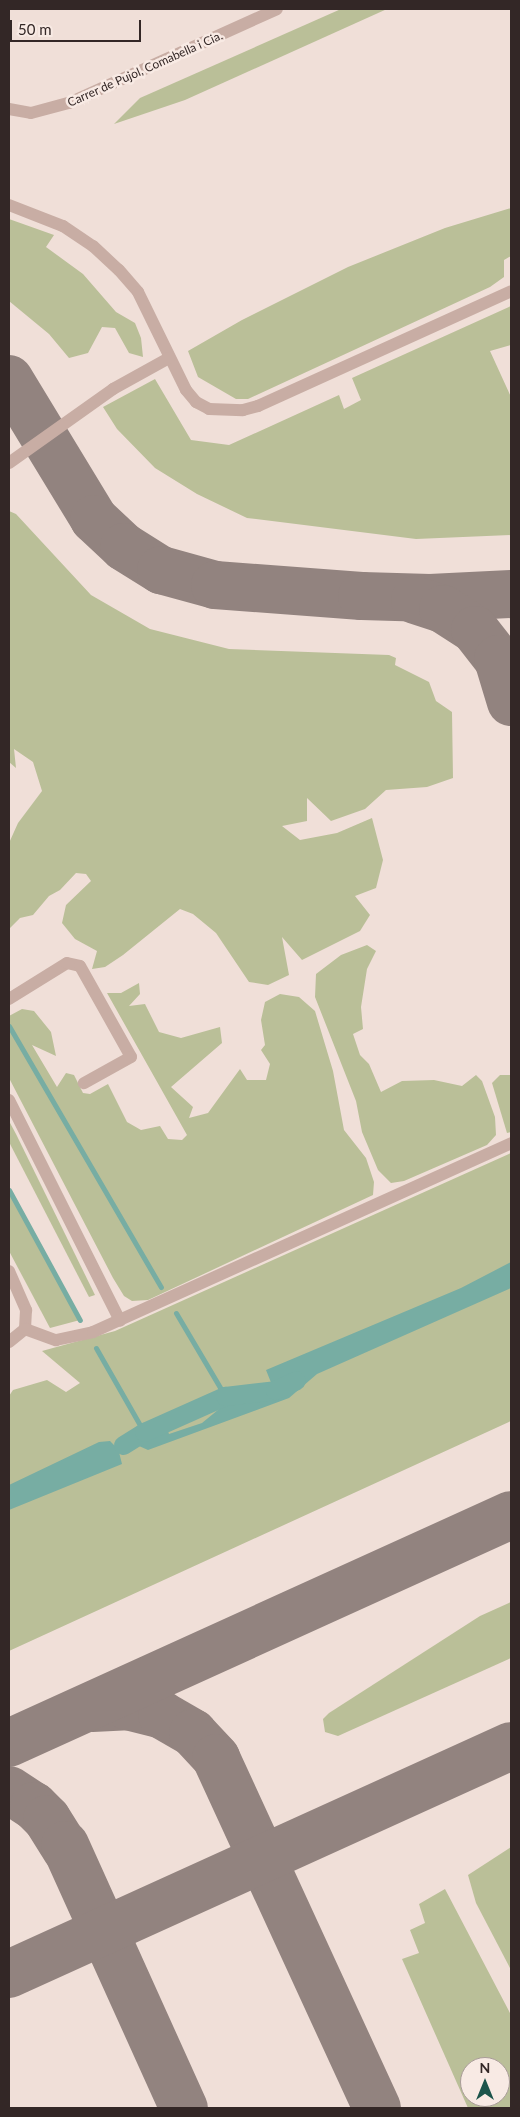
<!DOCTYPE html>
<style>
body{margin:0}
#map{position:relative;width:520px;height:2117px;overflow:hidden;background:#f0dfd8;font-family:Lato,sans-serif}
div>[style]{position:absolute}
.green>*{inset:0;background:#babf98}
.water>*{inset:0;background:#77ada3}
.stream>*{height:5px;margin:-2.5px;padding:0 2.5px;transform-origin:2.5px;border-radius:2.5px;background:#77ada3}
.canal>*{height:19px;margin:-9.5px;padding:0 9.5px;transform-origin:9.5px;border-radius:9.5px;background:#77ada3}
.taxiway>*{height:48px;margin:-24px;padding:0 24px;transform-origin:24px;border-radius:24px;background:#92837f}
.minor>*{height:12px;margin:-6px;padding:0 6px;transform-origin:6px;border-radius:6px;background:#c8ada4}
span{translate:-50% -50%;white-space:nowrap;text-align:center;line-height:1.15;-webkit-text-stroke:5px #f8eae4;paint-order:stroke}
.street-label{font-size:12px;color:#332726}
.frame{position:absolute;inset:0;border:10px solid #332726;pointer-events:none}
.north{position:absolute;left:460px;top:2057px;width:50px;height:50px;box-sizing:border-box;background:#f8eae4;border:1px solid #a99c98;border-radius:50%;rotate:0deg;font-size:14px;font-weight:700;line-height:20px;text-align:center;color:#332726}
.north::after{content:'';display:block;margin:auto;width:18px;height:22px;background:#1c544b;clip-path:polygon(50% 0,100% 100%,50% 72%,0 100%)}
.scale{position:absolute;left:10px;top:20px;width:131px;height:22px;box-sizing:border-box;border:2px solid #332726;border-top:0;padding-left:6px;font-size:15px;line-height:18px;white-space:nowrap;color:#332726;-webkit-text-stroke:4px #f8eae4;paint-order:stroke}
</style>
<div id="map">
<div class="green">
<div style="clip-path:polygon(341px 9px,387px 9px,185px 100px,114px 124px,140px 98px)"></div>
<div style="clip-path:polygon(511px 208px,511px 256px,504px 260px,504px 277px,490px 287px,248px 399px,236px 399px,198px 377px,188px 351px,242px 320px,348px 267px,445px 228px)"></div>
<div style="clip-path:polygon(9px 219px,54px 235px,46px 247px,83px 274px,116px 312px,135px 323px,141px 338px,143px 357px,129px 353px,115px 328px,102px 327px,88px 353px,69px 358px,49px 334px,9px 301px)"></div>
<div style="clip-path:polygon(511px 306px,511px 345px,490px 351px,511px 397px,511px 535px,416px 539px,247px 518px,197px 494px,155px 468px,117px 429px,103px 407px,155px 379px,191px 440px,229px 445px,339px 395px,344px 409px,361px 400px,352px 378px)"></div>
<div style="clip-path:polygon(9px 511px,16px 514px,91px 595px,150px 629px,229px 649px,389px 655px,396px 658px,395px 665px,429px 682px,436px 701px,452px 712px,453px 778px,427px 787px,386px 790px,365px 809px,331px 821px,307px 798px,307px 821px,282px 826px,300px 840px,337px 833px,372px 818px,383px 860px,376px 888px,355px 896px,370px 915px,360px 931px,302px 960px,282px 937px,289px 975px,268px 985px,249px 982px,216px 933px,193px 914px,180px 909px,123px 955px,105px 967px,92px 969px,97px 951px,75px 939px,62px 923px,66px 905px,91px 881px,86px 874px,76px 873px,60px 890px,49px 896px,33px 915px,20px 918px,9px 929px,9px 843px,18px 823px,42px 791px,33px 762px,14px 749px,16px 768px,9px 762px)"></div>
<div style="clip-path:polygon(367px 945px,376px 951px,367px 969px,361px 1007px,363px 1029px,353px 1034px,360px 1055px,369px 1064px,381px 1092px,402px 1081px,434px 1080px,462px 1086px,476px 1075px,482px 1081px,495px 1117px,496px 1135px,487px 1145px,404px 1181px,391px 1183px,378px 1170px,362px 1132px,356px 1101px,315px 997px,316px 974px,341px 955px)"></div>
<div style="clip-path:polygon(139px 983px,140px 994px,129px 1006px,145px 1004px,159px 1032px,181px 1038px,220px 1027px,222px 1043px,171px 1087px,193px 1107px,189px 1118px,208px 1113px,240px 1069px,247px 1080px,266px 1080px,270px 1064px,261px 1050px,265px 1045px,261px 1020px,265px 1002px,280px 994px,299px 997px,315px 1011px,333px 1071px,344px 1130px,366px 1158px,374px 1182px,373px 1195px,148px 1300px,132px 1301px,124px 1296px,113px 1278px,9px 1078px,9px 1016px,22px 1009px,34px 1011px,51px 1032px,56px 1056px,32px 1045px,57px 1087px,66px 1073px,74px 1075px,83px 1093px,90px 1094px,108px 1084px,127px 1122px,141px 1130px,160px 1126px,168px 1139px,182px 1140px,187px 1135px,107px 993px,121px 993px)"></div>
<div style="clip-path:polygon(500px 1075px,511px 1075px,511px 1132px,507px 1133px,492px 1083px)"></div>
<div style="clip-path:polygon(9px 1121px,16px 1134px,95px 1295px,89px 1297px,9px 1142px)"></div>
<div style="clip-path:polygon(511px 1153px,511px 1421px,9px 1651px,9px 1396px,13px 1390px,47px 1380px,66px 1392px,80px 1383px,42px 1351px,115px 1331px)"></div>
<div style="clip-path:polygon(9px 1190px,80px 1320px,50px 1328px,9px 1251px)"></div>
<div style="clip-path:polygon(511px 1602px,511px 1658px,338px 1736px,325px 1732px,323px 1719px,329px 1713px,480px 1616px)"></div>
<div style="clip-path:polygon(511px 1847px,511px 1970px,476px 1903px,468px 1875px)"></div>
<div style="clip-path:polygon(evenodd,445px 1889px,511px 2015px,511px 2108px,468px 2108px,402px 1959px,419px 1953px,410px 1930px,425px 1923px,419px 1904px,445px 1889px,470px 2067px,500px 2067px,500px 2097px,470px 2097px,470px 2067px)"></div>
</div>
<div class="water">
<div style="clip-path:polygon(511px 1262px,511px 1288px,317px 1374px,289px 1398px,148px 1450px,139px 1446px,124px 1449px,119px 1452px,122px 1464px,9px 1510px,9px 1485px,99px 1442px,110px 1441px,117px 1448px,157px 1427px,167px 1429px,169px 1434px,202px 1423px,224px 1405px,225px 1396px,253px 1402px,274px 1390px,266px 1370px,461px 1288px)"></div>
</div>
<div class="stream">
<div style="left:9px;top:1026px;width:302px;rotate:59.8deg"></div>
<div style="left:9px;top:1190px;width:148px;rotate:61.4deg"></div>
<div style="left:176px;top:1313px;width:96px;rotate:59.4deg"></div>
<div style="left:96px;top:1348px;width:97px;rotate:60.3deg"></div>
</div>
<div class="canal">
<div style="left:123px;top:1445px;width:25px;rotate:-32deg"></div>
<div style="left:144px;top:1432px;width:89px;rotate:-24deg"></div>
<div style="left:225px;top:1396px;width:50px;rotate:-6.8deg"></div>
<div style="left:275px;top:1390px;width:23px;rotate:-25deg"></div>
</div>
<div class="taxiway">
<div style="left:9px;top:379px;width:164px;rotate:58.7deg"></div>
<div style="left:94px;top:519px;width:41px;rotate:43deg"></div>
<div style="left:124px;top:547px;width:44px;rotate:31.9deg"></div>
<div style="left:161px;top:570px;width:56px;rotate:15.5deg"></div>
<div style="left:215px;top:585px;width:147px;rotate:4.3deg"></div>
<div style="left:362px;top:596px;width:68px;rotate:1.7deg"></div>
<div style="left:430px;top:598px;width:81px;rotate:-2.8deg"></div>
<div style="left:415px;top:600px;width:29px;rotate:18deg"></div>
<div style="left:443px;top:609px;width:38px;rotate:33deg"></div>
<div style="left:475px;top:630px;width:37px;rotate:52deg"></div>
<div style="left:498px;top:659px;width:45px;rotate:73.2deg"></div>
<div style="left:92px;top:1708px;width:35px;rotate:-3deg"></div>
<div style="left:127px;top:1706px;width:36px;rotate:14deg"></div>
<div style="left:162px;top:1715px;width:36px;rotate:30deg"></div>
<div style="left:193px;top:1733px;width:34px;rotate:47deg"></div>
<div style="left:216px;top:1758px;width:385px;rotate:65.3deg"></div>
<div style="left:9px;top:1743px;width:551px;rotate:-24.43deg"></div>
<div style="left:9px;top:1790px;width:30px;rotate:33deg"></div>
<div style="left:34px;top:1806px;width:18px;rotate:45deg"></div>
<div style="left:47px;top:1819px;width:36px;rotate:58deg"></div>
<div style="left:65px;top:1845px;width:289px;rotate:65.7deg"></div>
<div style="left:9px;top:1974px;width:551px;rotate:-24.43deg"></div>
</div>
<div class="minor">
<div style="left:9px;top:109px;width:22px;rotate:10deg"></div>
<div style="left:31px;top:113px;width:39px;rotate:-15deg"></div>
<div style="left:69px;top:103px;width:228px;rotate:-24.3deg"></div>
<div style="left:9px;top:205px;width:58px;rotate:21.3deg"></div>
<div style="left:63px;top:226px;width:36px;rotate:34deg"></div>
<div style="left:93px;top:246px;width:35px;rotate:43deg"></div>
<div style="left:119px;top:270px;width:29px;rotate:49deg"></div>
<div style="left:138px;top:292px;width:109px;rotate:63.9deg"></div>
<div style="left:186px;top:390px;width:16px;rotate:50deg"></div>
<div style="left:196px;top:402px;width:15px;rotate:28deg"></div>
<div style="left:209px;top:409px;width:34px;rotate:2deg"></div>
<div style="left:243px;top:410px;width:16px;rotate:-15deg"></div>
<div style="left:258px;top:406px;width:278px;rotate:-24.4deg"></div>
<div style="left:9px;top:463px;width:128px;rotate:-35.4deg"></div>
<div style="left:113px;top:389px;width:64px;rotate:-29deg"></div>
<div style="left:9px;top:999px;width:68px;rotate:-31.8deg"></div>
<div style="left:67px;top:963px;width:13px;rotate:13deg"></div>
<div style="left:80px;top:966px;width:104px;rotate:60.7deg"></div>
<div style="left:131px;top:1057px;width:54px;rotate:151deg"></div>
<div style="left:9px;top:1100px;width:247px;rotate:63.3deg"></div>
<div style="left:9px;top:1271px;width:43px;rotate:66.4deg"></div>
<div style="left:26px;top:1310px;width:19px;rotate:93deg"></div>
<div style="left:9px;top:1342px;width:21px;rotate:-39deg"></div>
<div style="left:25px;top:1329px;width:33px;rotate:20deg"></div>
<div style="left:56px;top:1340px;width:38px;rotate:-12deg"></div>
<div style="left:93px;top:1332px;width:459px;rotate:-24.3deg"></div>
</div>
<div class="street-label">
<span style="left:145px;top:69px;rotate:-24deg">Carrer de Pujol, Comabella i Cia.</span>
</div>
<div class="frame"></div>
<div class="north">N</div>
<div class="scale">50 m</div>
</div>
